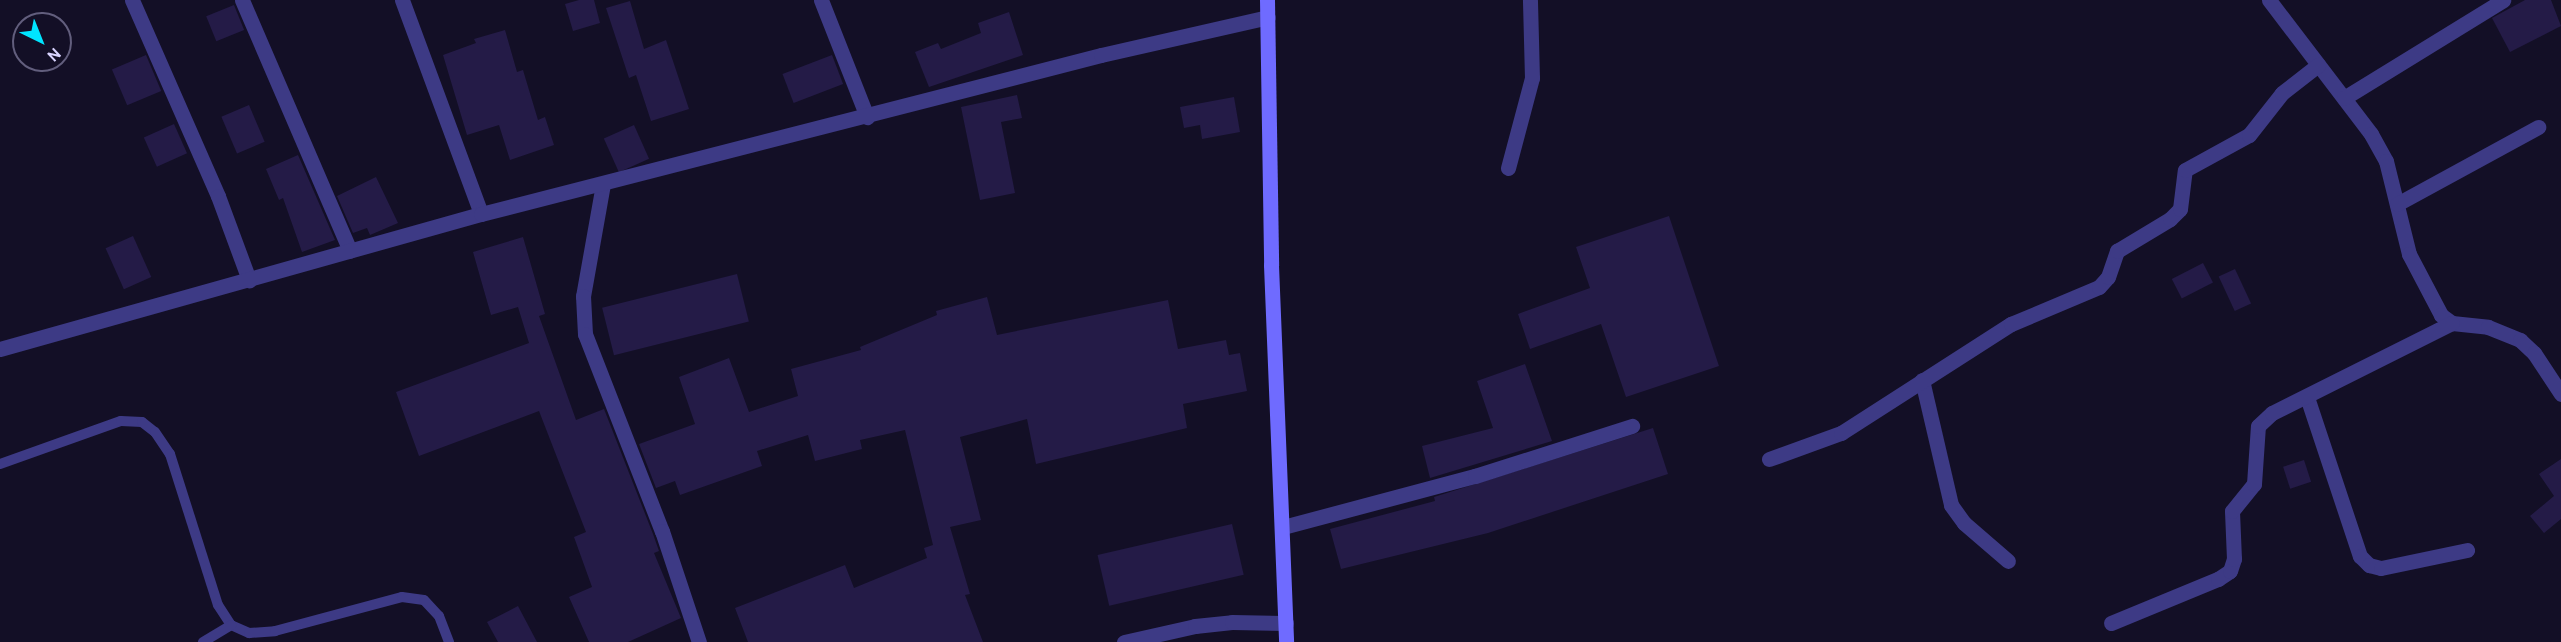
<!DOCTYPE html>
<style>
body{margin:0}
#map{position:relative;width:2561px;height:642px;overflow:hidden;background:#130f26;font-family:Overpass,sans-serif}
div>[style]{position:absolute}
.building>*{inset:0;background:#241b47;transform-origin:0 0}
.lane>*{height:10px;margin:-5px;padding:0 5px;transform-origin:5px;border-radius:5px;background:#3d3a85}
.street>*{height:15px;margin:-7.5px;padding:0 7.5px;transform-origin:7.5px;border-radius:7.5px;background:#3d3a85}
.secondary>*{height:15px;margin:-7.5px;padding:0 7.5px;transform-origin:7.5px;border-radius:7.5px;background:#6f6bff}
span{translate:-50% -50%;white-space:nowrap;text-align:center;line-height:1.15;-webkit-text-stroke:5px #130f26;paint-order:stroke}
.north{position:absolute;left:12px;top:12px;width:60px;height:60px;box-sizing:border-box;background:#130f26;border:2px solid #625e7d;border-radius:50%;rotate:137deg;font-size:16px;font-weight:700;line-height:24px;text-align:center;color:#d9d4ff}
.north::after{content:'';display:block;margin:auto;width:21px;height:27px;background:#00e5ff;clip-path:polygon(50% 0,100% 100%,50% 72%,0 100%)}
</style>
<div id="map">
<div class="building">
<div style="clip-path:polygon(579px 0,594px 0,600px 23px,573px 31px,565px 4px)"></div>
<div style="clip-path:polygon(2525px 0,2551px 0,2561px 26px,2510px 52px,2492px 18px)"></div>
<div style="clip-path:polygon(630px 1px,644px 49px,666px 40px,689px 109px,651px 121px,636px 75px,629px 78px,606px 8px)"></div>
<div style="left:234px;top:5px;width:27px;height:30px;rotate:68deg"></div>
<div style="clip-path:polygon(1009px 12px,1023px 55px,929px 87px,915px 52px,938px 43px,941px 49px,981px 33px,978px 23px)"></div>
<div style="clip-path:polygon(505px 30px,517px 72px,523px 70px,538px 120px,545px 117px,554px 145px,510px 160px,499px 125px,467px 135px,443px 55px,476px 43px,474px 39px)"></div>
<div style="left:146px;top:55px;width:39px;height:37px;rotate:67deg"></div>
<div style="left:832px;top:55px;width:31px;height:53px;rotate:69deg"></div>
<div style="clip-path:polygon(1017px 95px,1022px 118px,1001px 122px,1015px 193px,980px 200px,961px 107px)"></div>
<div style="clip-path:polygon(1234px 97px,1240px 132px,1202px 139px,1200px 125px,1184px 128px,1180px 107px)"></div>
<div style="left:249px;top:105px;width:40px;height:30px;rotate:67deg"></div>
<div style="left:174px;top:124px;width:32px;height:33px;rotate:66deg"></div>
<div style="left:634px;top:125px;width:37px;height:33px;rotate:66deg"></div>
<div style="clip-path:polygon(298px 155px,335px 240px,302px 252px,283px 198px,279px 200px,266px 169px)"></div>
<div style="clip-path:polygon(376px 177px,398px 223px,370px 235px,367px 228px,353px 233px,337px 196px)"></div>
<div style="clip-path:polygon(1669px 216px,1719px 366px,1626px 397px,1601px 324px,1530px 349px,1518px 314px,1590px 288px,1576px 247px)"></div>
<div style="left:133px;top:236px;width:45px;height:30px;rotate:66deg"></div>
<div style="clip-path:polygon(523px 237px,545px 314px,539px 316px,576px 420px,604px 409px,653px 534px,659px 551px,654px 553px,681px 618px,628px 642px,589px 642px,569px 597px,592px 587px,574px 537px,586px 532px,539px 411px,419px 456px,396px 392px,529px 343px,518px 307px,491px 315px,473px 252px)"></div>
<div style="left:2203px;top:263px;width:22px;height:35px;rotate:63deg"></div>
<div style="left:2235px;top:269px;width:38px;height:18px;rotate:65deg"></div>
<div style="left:737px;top:274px;width:49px;height:139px;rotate:76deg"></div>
<div style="clip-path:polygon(987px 297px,997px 335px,1168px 300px,1178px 349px,1226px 340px,1229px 355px,1240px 353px,1247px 391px,1183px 404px,1187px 428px,1036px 464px,1027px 419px,960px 437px,981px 520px,950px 527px,970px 594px,965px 595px,983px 642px,748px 642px,735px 608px,845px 565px,854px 588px,927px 558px,924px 548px,933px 545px,905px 430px,860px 440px,862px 449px,815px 461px,808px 435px,757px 451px,762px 466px,680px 495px,675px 481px,656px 488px,639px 444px,695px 424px,679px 377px,729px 358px,749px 412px,798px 396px,791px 369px,861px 350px,860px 347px,937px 315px,936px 311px)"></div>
<div style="clip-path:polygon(1525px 364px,1552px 441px,1430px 478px,1422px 446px,1493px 428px,1477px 381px)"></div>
<div style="clip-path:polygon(1653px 428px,1668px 474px,1488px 533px,1341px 569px,1330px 529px,1435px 501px,1434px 497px)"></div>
<div style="clip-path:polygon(2561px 459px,2561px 519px,2544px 533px,2530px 516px,2554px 496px,2539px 474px)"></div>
<div style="left:2304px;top:460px;width:23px;height:22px;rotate:72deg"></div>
<div style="left:1232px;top:524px;width:52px;height:138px;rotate:77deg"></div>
<div style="clip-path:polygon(518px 606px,537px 642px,498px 642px,487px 622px)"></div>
</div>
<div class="lane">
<div style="left:0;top:464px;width:128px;rotate:-19.6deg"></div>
<div style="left:121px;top:421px;width:21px;rotate:3deg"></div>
<div style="left:142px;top:422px;width:16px;rotate:38deg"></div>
<div style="left:155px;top:432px;width:27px;rotate:56deg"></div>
<div style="left:170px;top:454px;width:158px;rotate:72.4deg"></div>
<div style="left:218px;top:605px;width:24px;rotate:57deg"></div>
<div style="left:231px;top:625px;width:20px;rotate:24deg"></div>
<div style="left:249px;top:633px;width:26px;rotate:-4deg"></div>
<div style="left:275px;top:631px;width:131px;rotate:-15deg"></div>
<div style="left:402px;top:597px;width:22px;rotate:8deg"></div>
<div style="left:424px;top:600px;width:22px;rotate:47deg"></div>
<div style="left:439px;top:616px;width:28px;rotate:69deg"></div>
<div style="left:203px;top:642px;width:33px;rotate:-31deg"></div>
</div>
<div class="street">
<div style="left:132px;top:0;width:214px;rotate:66.3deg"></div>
<div style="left:218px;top:196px;width:90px;rotate:69.7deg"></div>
<div style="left:242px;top:0;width:273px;rotate:66.7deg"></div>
<div style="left:402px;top:0;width:228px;rotate:69.7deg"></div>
<div style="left:821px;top:0;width:126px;rotate:68.5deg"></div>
<div style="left:2269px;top:0;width:168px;rotate:52.7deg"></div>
<div style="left:2371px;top:134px;width:31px;rotate:61deg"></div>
<div style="left:2386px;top:161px;width:96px;rotate:76.1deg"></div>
<div style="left:2409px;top:254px;width:69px;rotate:62.3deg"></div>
<div style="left:2441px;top:315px;width:14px;rotate:36deg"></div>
<div style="left:2452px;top:323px;width:36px;rotate:6deg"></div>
<div style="left:2488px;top:327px;width:35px;rotate:22deg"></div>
<div style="left:2520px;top:340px;width:19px;rotate:43deg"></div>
<div style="left:2534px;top:353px;width:49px;rotate:56.6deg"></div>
<div style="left:2344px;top:98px;width:187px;rotate:-31.6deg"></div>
<div style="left:1508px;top:168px;width:93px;rotate:-75.1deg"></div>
<div style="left:1532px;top:78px;width:78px;rotate:-91.5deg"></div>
<div style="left:603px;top:184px;width:114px;rotate:100.1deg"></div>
<div style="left:583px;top:296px;width:38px;rotate:87deg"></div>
<div style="left:585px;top:334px;width:212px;rotate:68.7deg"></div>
<div style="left:662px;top:531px;width:117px;rotate:71.6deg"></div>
<div style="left:2397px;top:204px;width:161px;rotate:-28.6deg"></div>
<div style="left:0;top:349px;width:500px;rotate:-15.7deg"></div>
<div style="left:481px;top:214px;width:640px;rotate:-14.38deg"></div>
<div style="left:1101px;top:55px;width:171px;rotate:-12.8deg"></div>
<div style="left:1922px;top:380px;width:128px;rotate:76.9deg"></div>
<div style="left:1951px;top:505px;width:22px;rotate:54deg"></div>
<div style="left:1964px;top:523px;width:58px;rotate:40.8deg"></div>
<div style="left:2307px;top:397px;width:168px;rotate:71.6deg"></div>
<div style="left:2360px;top:556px;width:13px;rotate:45deg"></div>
<div style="left:2369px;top:565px;width:12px;rotate:14deg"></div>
<div style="left:2381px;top:568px;width:88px;rotate:-11.8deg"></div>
<div style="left:1769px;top:459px;width:77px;rotate:-19.9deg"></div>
<div style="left:1841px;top:433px;width:202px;rotate:-32.7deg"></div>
<div style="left:2011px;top:324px;width:95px;rotate:-22.8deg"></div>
<div style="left:2099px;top:287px;width:13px;rotate:-48deg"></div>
<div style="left:2108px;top:277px;width:28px;rotate:-71deg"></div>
<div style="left:2117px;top:251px;width:62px;rotate:-31.1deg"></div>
<div style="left:2170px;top:219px;width:14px;rotate:-45deg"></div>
<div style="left:2180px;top:209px;width:39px;rotate:-83deg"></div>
<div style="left:2185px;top:170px;width:73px;rotate:-28.7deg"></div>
<div style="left:2249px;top:135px;width:53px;rotate:-51.8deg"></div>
<div style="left:2282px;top:93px;width:46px;rotate:-37.9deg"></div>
<div style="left:1283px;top:527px;width:199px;rotate:-14.9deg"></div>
<div style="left:1475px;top:476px;width:165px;rotate:-17.7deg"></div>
<div style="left:2111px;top:623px;width:116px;rotate:-22.4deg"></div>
<div style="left:2218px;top:579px;width:14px;rotate:-34deg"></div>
<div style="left:2230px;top:571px;width:13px;rotate:-72deg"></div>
<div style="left:2234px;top:559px;width:48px;rotate:-92.4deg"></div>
<div style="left:2232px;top:511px;width:35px;rotate:-51deg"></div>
<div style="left:2254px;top:484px;width:58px;rotate:-86.1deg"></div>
<div style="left:2258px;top:426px;width:19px;rotate:-43deg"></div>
<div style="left:2272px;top:413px;width:201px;rotate:-26.6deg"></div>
<div style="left:1124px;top:642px;width:73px;rotate:-12.7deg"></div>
<div style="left:1195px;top:626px;width:37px;rotate:-6deg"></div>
<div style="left:1232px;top:622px;width:54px;rotate:1.1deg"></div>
</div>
<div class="secondary">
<div style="left:1267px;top:0;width:265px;rotate:89.1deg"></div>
<div style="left:1271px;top:265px;width:377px;rotate:87.7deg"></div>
</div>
<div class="north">N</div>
</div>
